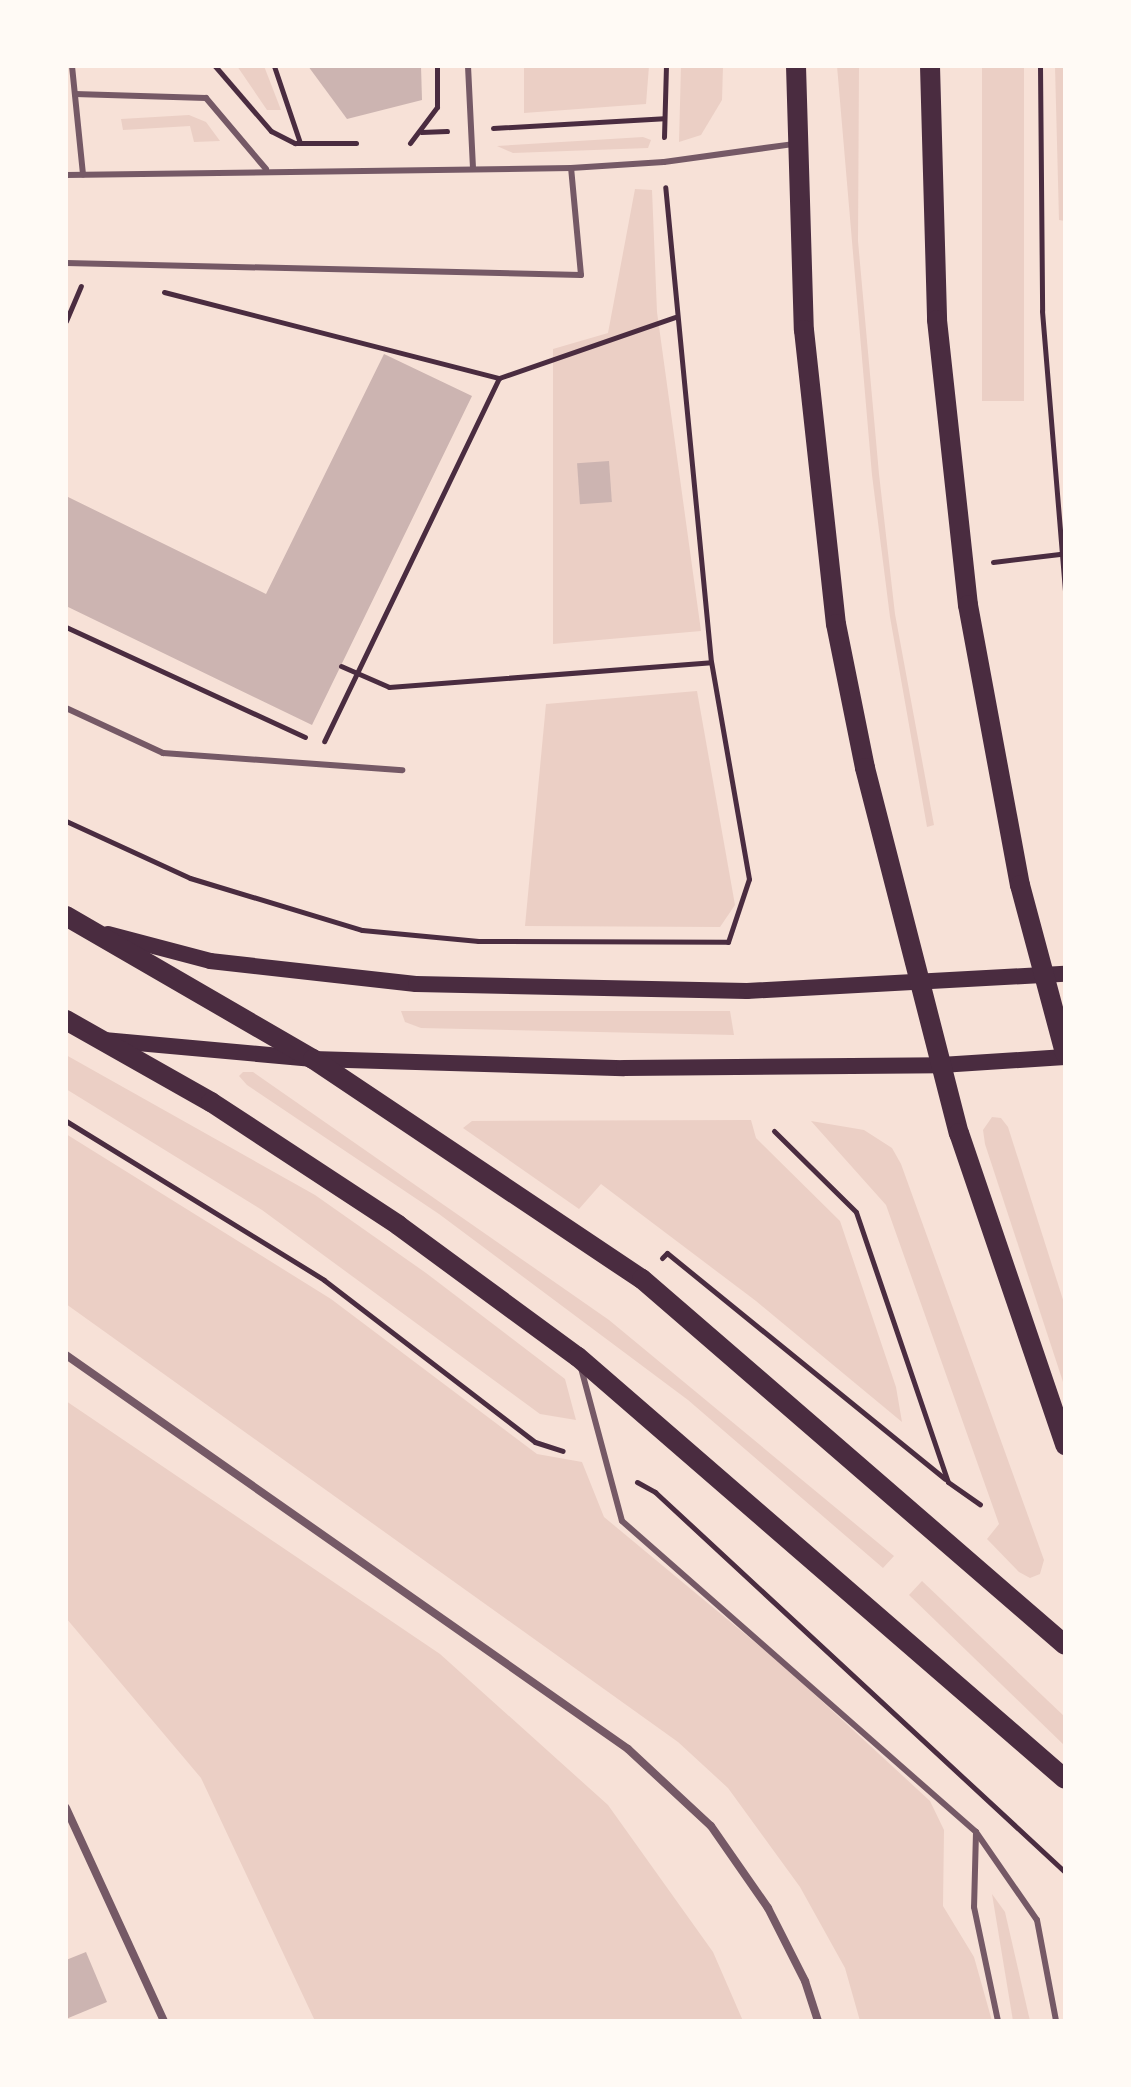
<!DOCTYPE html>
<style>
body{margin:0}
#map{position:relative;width:1131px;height:2087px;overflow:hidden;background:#f7e1d7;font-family:Roboto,sans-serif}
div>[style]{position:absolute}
.green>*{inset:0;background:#ebcfc5;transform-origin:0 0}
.building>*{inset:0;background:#ccb4b1;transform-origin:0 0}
.path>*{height:5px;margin:-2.5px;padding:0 2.5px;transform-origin:2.5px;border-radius:2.5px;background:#4a2c40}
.service>*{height:6px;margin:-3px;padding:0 3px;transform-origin:3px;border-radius:3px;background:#755966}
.minor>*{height:8px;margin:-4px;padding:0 4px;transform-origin:4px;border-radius:4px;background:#755966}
.secondary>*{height:16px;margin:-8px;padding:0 8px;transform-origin:8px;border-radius:8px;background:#4a2c40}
.primary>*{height:20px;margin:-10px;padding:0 10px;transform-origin:10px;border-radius:10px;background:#4a2c40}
span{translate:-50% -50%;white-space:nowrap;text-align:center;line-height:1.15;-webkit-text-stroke:6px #fffaf5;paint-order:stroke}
.frame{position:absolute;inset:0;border:68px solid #fffaf5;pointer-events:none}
</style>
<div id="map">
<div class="green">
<div style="clip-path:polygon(237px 66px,264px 66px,281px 110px,267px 110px)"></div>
<div style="clip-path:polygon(524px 66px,649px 66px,646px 104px,524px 113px)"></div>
<div style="clip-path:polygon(681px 66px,723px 66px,722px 100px,701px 135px,679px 142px)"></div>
<div style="clip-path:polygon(837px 66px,859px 66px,858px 241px,879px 474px,895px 614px,934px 825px,927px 827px,890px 617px,872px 475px)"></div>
<div style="left:982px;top:66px;width:42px;height:335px"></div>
<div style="clip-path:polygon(1055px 66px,1065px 66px,1065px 221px,1059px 220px)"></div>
<div style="clip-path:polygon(189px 115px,206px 122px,220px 141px,194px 142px,190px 126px,123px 130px,121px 119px)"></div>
<div style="clip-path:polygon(643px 137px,651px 140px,648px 148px,513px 153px,497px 146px)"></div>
<div style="clip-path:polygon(635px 189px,652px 190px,657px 312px,701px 631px,553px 644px,553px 349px,608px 333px)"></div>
<div style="clip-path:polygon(697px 691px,735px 905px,720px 927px,525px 926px,546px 704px)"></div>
<div style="clip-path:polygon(401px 1011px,730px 1011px,734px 1035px,421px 1028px,405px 1022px)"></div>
<div style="clip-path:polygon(66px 1055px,315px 1195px,426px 1273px,565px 1379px,576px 1420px,540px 1414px,262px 1210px,66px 1089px)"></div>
<div style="clip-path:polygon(243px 1072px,253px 1072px,609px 1320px,894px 1556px,883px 1568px,688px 1400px,439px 1214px,247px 1085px,239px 1076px)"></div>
<div style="clip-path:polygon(992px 1117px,1001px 1118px,1008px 1127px,1065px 1306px,1065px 1388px,985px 1144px,983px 1130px)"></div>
<div style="clip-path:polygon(751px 1120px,756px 1138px,840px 1221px,896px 1387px,902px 1422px,756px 1301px,601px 1184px,579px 1209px,463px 1128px,472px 1121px)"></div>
<div style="clip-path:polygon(811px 1121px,864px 1130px,892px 1148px,901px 1164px,1044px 1560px,1040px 1574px,1030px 1578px,1019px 1572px,987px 1539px,999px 1524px,886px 1205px)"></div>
<div style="clip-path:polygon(66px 1134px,331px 1299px,537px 1454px,582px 1462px,604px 1517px,786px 1668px,930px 1801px,944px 1830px,943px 1906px,974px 1957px,992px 2021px,860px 2021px,845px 1968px,800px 1887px,728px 1788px,678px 1742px,66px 1304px)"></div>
<div style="clip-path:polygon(66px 1401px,440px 1654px,608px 1805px,713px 1952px,743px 2021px,315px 2021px,201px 1778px,66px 1618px)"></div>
<div style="clip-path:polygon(922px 1581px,1065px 1717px,1065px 1746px,909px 1595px)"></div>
<div style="clip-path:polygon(992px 1894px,1005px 1912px,1030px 2021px,1013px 2021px)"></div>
</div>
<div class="building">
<div style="clip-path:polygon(308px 66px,421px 66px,422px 100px,347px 119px)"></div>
<div style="clip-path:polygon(384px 354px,472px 396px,312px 725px,66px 606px,66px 496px,266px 594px)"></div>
<div style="left:609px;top:461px;width:41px;height:32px;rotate:86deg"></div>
<div style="clip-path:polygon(86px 1952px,107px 2002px,66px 2019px,66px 1960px)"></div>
</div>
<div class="path">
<div style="left:215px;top:66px;width:86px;rotate:49.3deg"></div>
<div style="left:271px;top:131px;width:27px;rotate:27deg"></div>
<div style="left:295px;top:143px;width:61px"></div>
<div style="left:274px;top:66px;width:81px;rotate:71.3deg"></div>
<div style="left:1040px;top:66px;width:245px;rotate:89.5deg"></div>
<div style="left:1042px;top:311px;width:282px;rotate:85.3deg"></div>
<div style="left:493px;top:128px;width:171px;rotate:-3.3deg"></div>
<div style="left:421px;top:132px;width:26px;rotate:-2deg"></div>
<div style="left:664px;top:137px;width:71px;rotate:-88.4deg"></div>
<div style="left:410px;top:143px;width:45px;rotate:-53.1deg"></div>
<div style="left:437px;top:107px;width:41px;rotate:-90deg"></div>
<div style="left:164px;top:292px;width:346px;rotate:14.4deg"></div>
<div style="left:499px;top:378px;width:403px;rotate:115.7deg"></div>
<div style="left:66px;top:321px;width:38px;rotate:-67deg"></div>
<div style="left:499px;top:378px;width:186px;rotate:-19.1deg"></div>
<div style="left:993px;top:562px;width:67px;rotate:-6.8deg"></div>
<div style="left:66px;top:627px;width:263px;rotate:24.7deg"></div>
<div style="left:341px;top:666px;width:52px;rotate:23.6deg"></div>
<div style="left:389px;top:687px;width:323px;rotate:-4.4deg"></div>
<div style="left:66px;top:821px;width:136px;rotate:24.7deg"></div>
<div style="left:190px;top:878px;width:180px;rotate:16.8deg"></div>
<div style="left:362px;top:930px;width:117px;rotate:5.4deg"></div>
<div style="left:478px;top:941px;width:250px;rotate:0.2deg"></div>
<div style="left:728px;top:942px;width:66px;rotate:-71.6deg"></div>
<div style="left:749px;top:879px;width:220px;rotate:-99.9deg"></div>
<div style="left:711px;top:662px;width:477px;rotate:-95.5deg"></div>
<div style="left:66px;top:1121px;width:303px;rotate:31.6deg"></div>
<div style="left:324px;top:1280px;width:266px;rotate:37.5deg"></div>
<div style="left:535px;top:1442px;width:29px;rotate:18deg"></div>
<div style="left:774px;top:1131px;width:115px;rotate:44.6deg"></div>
<div style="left:856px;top:1212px;width:285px;rotate:71.2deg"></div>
<div style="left:948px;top:1482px;width:39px;rotate:35deg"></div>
<div style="left:662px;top:1258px;width:7px;rotate:-45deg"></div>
<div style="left:667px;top:1253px;width:358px;rotate:39.1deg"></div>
<div style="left:637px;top:1482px;width:21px;rotate:29deg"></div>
<div style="left:655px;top:1492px;width:559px;rotate:42.83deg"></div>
</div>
<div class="service">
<div style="left:72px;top:66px;width:109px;rotate:84.2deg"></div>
<div style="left:468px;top:66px;width:103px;rotate:87.2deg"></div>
<div style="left:75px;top:94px;width:131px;rotate:1.7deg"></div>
<div style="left:206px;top:98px;width:93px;rotate:49.8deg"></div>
<div style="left:66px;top:175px;width:505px;rotate:-0.79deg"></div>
<div style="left:571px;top:168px;width:93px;rotate:-3.7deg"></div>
<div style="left:664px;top:162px;width:130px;rotate:-7.9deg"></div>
<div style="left:66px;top:263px;width:515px;rotate:1.33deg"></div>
<div style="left:581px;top:275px;width:107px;rotate:-95.3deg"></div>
<div style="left:66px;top:708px;width:107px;rotate:24.9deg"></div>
<div style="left:163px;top:753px;width:240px;rotate:4.1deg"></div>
<div style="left:581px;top:1368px;width:158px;rotate:75deg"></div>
<div style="left:622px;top:1521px;width:471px;rotate:41.3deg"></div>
<div style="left:976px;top:1832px;width:107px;rotate:55.3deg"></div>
<div style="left:1037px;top:1920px;width:103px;rotate:79.3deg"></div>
<div style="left:976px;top:1832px;width:75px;rotate:91.5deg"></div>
<div style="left:974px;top:1907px;width:116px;rotate:78.1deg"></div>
</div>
<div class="minor">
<div style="left:66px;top:1355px;width:686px;rotate:35.03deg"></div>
<div style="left:628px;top:1749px;width:113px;rotate:42.9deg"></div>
<div style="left:711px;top:1826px;width:100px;rotate:55.2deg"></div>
<div style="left:768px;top:1908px;width:82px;rotate:63.1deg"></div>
<div style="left:805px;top:1981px;width:42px;rotate:72deg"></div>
<div style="left:66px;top:1808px;width:234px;rotate:65.3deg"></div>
</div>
<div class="secondary">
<div style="left:108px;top:934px;width:106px;rotate:14.8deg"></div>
<div style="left:210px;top:961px;width:207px;rotate:6.4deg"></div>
<div style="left:416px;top:984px;width:331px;rotate:1.2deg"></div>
<div style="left:747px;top:991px;width:318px;rotate:-3.1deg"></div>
<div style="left:104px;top:1040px;width:210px;rotate:5.2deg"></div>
<div style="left:313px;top:1059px;width:311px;rotate:1.7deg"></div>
<div style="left:624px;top:1068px;width:317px;rotate:-0.5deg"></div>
<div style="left:941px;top:1065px;width:124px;rotate:-3.7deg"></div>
</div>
<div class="primary">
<div style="left:796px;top:66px;width:264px;rotate:88.3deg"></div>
<div style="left:804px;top:330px;width:296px;rotate:83.8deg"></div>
<div style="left:836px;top:624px;width:147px;rotate:78.6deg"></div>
<div style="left:865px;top:768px;width:377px;rotate:75.6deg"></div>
<div style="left:959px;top:1133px;width:330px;rotate:71.2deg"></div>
<div style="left:930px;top:66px;width:254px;rotate:88.4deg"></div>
<div style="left:937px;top:320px;width:287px;rotate:83.8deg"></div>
<div style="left:968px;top:605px;width:285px;rotate:79.5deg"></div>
<div style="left:1020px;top:885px;width:174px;rotate:75deg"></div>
<div style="left:66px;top:916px;width:285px;rotate:30.1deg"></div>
<div style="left:313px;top:1059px;width:396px;rotate:33.8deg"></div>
<div style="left:642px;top:1279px;width:559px;rotate:40.87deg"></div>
<div style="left:66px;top:1020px;width:167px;rotate:29.5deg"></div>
<div style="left:211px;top:1102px;width:224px;rotate:33.3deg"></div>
<div style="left:398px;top:1225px;width:223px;rotate:36.3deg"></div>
<div style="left:578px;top:1357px;width:644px;rotate:40.91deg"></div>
</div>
<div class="frame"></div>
</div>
